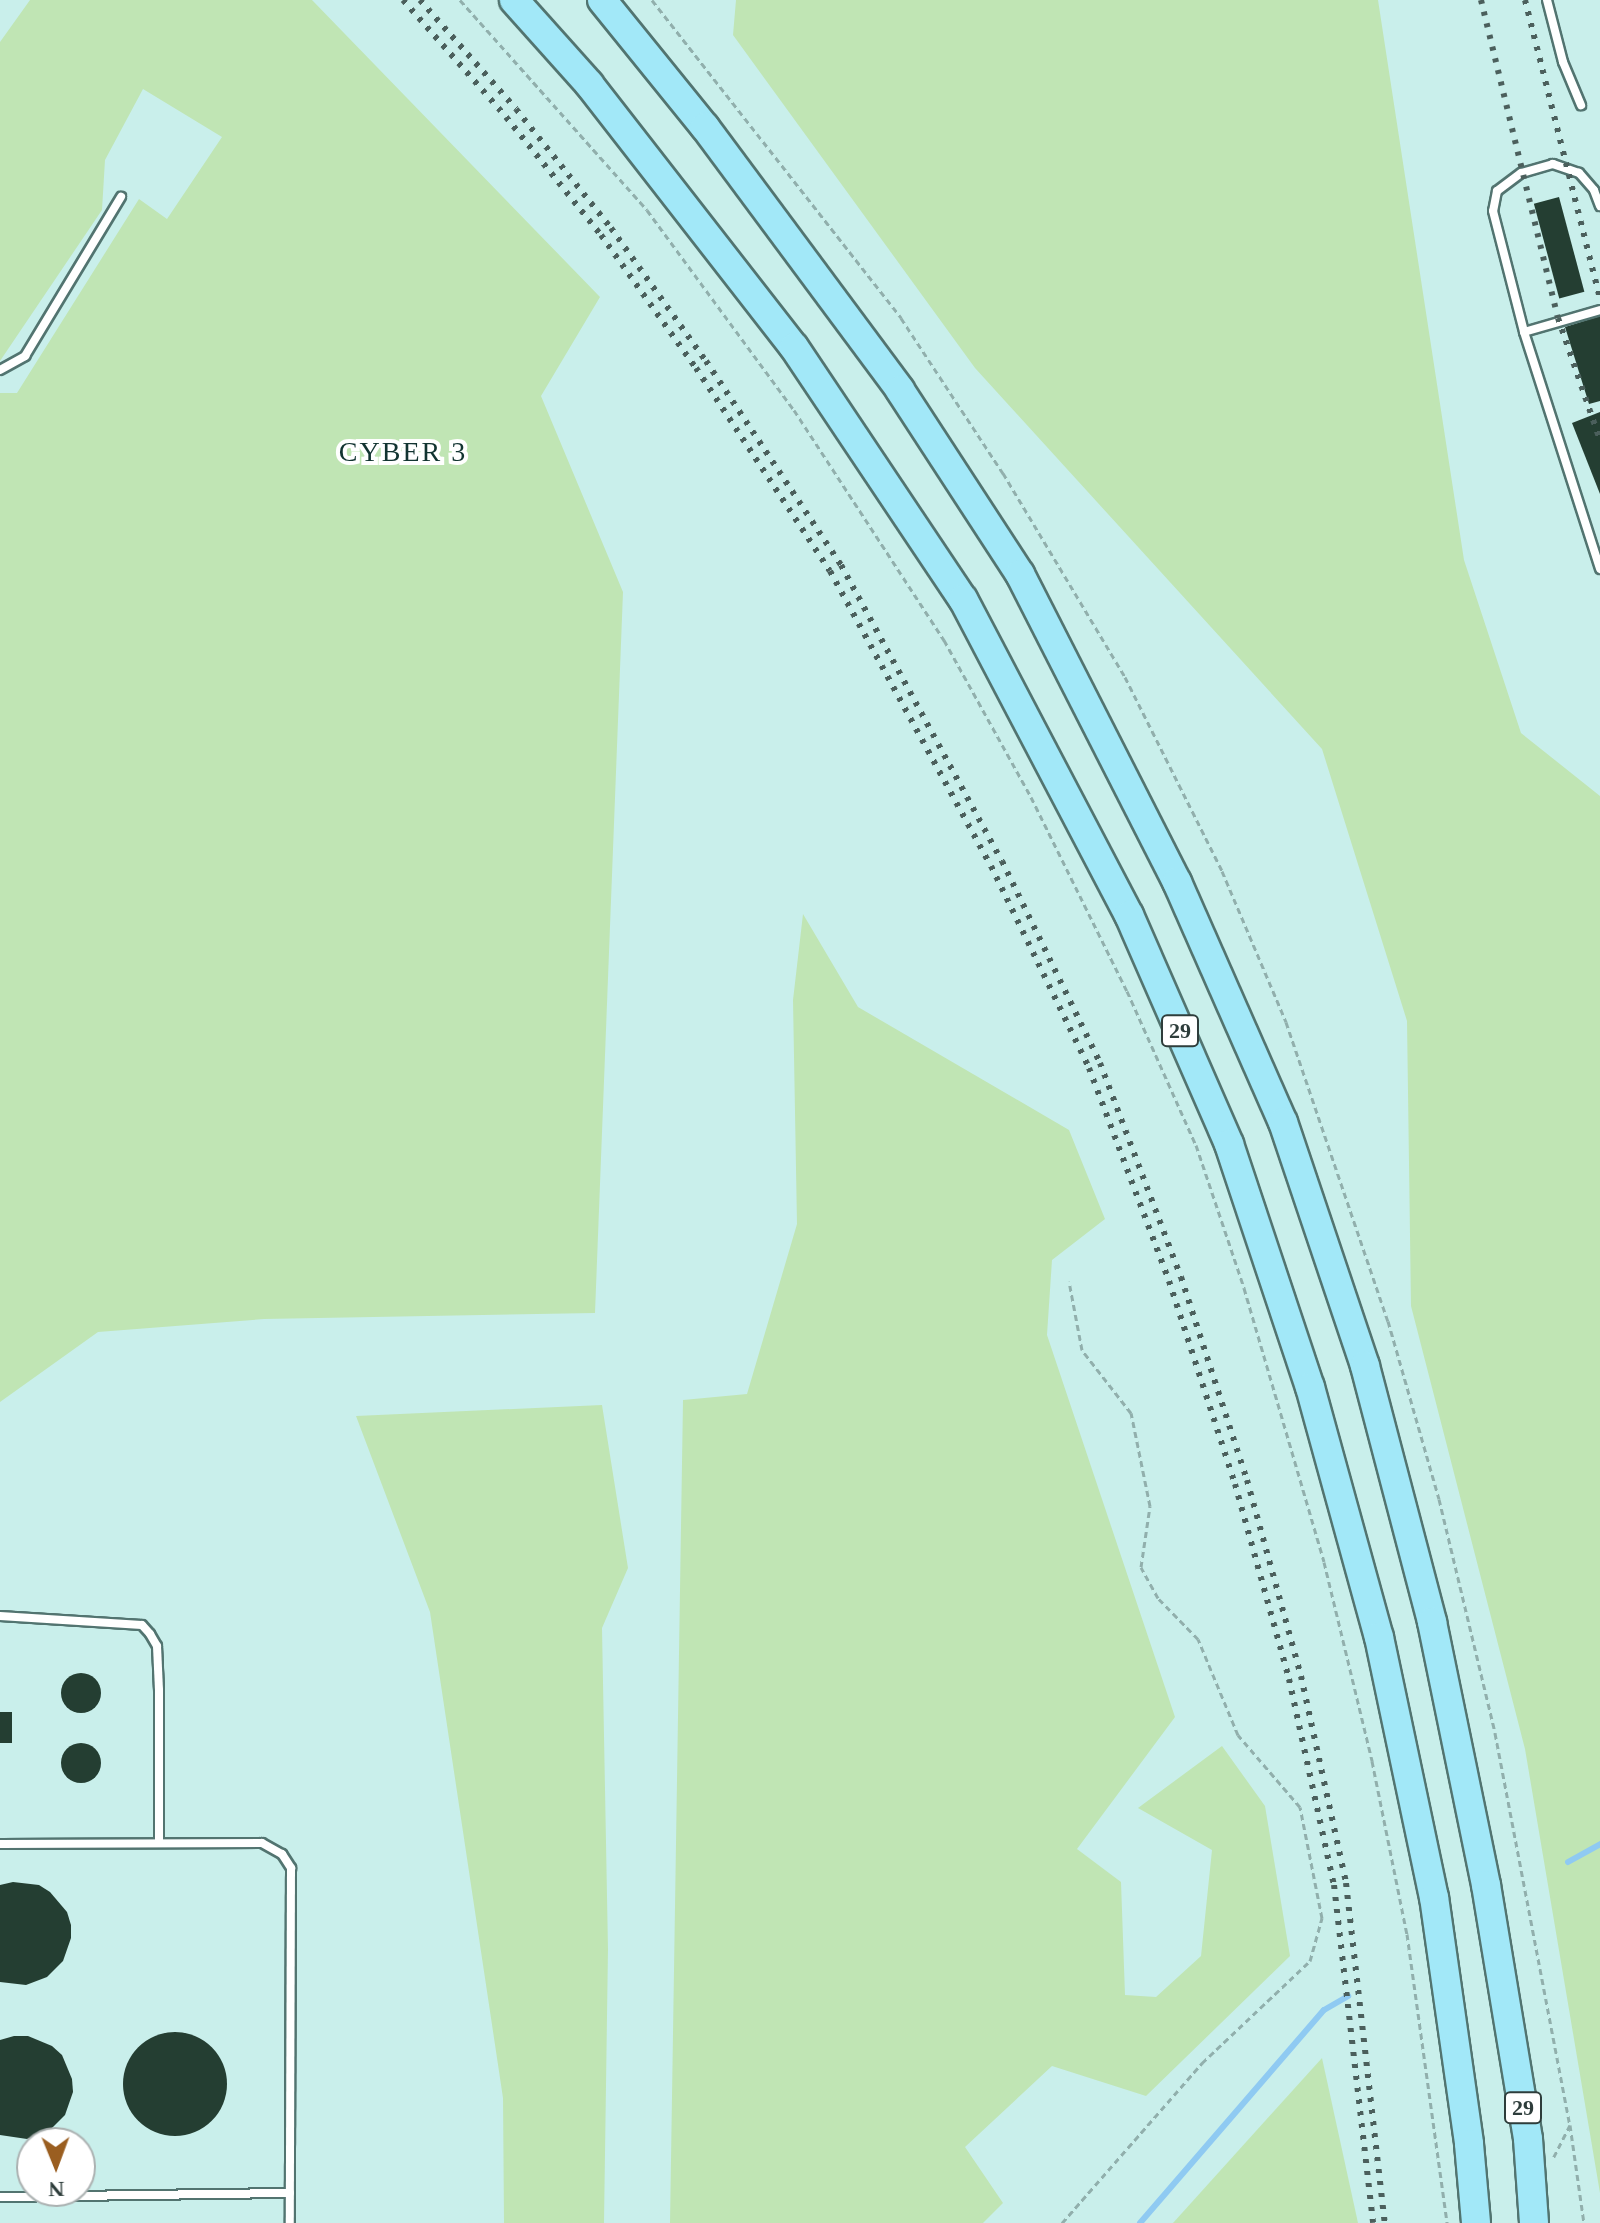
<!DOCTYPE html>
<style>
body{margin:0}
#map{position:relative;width:1600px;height:2223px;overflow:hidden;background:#c9efeb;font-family:"Times New Roman",serif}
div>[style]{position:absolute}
.green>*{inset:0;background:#c0e5b4}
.stream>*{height:6px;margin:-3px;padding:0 3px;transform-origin:3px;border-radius:3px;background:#8fcaf2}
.building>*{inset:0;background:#243e32;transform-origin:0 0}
.round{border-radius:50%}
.path>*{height:3px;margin-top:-1.5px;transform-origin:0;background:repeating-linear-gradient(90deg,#91afac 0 6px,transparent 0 10px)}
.roads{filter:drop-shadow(2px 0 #527470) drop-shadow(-2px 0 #527470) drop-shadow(0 2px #527470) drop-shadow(0 -2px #527470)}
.service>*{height:8px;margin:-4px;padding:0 4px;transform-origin:4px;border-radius:4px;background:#fff}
.trunk>*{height:28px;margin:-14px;padding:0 14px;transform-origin:14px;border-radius:14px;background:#a2e8f8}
.rail>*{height:6px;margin-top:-3px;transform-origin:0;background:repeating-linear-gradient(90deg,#4b5f5c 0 4px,transparent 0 12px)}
span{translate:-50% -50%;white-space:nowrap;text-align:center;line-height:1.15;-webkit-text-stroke:8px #fff;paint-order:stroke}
.shield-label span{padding:2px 6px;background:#fff;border:2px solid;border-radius:6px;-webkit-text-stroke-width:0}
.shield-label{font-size:22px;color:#2e3d3b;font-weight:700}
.quarter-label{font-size:28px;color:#123431;letter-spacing:2px}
.north{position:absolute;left:16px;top:2127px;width:80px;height:80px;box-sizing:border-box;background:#fff;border:2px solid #abb1b1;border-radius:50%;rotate:179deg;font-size:22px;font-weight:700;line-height:32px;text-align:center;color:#2e3d3b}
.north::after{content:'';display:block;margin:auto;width:28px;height:36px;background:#9a5e20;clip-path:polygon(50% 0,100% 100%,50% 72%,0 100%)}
</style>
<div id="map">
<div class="green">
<div style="clip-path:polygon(30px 0,312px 0,600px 297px,541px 396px,623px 592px,595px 1313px,264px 1319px,98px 1332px,0 1402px,0 393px,17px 393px,139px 199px,167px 219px,222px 137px,143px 89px,105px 160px,102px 210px,0 361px,0 42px)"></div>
<div style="clip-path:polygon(736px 0,1378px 0,1464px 560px,1521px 733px,1600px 796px,1600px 2193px,1525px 1749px,1411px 1306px,1407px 1021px,1322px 749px,975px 368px,733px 35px)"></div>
<div style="clip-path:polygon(803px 914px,858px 1007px,1069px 1130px,1105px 1219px,1052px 1260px,1047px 1335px,1175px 1717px,1077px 1849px,1121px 1882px,1125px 1995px,1156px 1997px,1201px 1956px,1212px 1850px,1138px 1808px,1222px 1746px,1265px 1806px,1290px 1956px,1146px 2096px,1052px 2066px,965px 2147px,1003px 2203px,983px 2223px,670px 2223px,683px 1400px,747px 1394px,797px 1224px,793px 1000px)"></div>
<div style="clip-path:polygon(602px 1405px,628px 1568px,602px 1628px,608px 1949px,604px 2223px,504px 2223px,503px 2098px,430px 1612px,356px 1416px)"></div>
<div style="clip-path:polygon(1322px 2058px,1358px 2223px,1173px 2223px)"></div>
</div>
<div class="stream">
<div style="left:1568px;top:1862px;width:37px;rotate:-29deg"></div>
<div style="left:1140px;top:2223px;width:281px;rotate:-49.2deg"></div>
<div style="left:1324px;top:2010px;width:28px;rotate:-30deg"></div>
</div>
<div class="building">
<div style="left:1559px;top:197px;width:98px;height:26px;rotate:75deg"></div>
<div style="clip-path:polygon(1600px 316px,1600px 401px,1589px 404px,1565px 327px)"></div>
<div style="clip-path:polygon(1600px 412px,1600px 494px,1572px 423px)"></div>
<div class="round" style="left:61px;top:1673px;width:40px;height:40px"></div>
<div style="left:0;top:1712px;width:12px;height:31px"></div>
<div class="round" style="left:61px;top:1743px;width:40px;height:40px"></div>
<div style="clip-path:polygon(13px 1882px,39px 1885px,50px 1892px,67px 1912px,71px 1925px,71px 1938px,63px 1961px,47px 1977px,26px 1985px,0 1982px,0 1885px)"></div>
<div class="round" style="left:123px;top:2032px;width:104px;height:104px"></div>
<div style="clip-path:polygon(14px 2036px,28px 2036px,52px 2046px,62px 2055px,72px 2079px,73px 2092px,65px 2115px,49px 2131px,27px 2139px,0 2135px,0 2040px)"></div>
</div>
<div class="path">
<div style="left:460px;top:0;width:281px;rotate:48.3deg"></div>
<div style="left:647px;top:210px;width:248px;rotate:53.7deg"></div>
<div style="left:794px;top:410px;width:275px;rotate:56.9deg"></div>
<div style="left:944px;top:640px;width:179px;rotate:61deg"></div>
<div style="left:1031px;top:797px;width:216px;rotate:63.7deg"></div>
<div style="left:1127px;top:991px;width:169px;rotate:65.9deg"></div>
<div style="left:1196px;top:1145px;width:151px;rotate:71.4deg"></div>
<div style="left:1244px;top:1288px;width:285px;rotate:73.7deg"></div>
<div style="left:1324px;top:1562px;width:205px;rotate:76.4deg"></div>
<div style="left:1372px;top:1761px;width:177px;rotate:78.6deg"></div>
<div style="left:1407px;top:1934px;width:292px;rotate:82.1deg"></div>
<div style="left:652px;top:0;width:404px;rotate:51.9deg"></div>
<div style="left:901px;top:318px;width:186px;rotate:56.7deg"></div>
<div style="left:1003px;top:473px;width:238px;rotate:59.1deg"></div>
<div style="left:1125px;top:677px;width:217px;rotate:63.4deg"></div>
<div style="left:1222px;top:871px;width:164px;rotate:67deg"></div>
<div style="left:1286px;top:1022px;width:316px;rotate:71.2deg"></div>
<div style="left:1388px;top:1321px;width:185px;rotate:74deg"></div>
<div style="left:1439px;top:1499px;width:241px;rotate:76.5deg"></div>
<div style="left:1495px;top:1733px;width:399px;rotate:79.2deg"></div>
<div style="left:1570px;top:2125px;width:36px;rotate:117deg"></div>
<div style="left:1570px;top:2125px;width:99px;rotate:81.9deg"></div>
<div style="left:1062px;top:2223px;width:213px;rotate:-48.8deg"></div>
<div style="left:1202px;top:2063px;width:149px;rotate:-43.4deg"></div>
<div style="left:1310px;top:1961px;width:45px;rotate:-74.4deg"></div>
<div style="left:1322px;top:1918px;width:113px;rotate:-101.2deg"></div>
<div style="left:1300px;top:1807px;width:95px;rotate:-130.7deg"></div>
<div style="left:1238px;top:1735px;width:104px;rotate:-112.6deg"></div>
<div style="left:1198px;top:1639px;width:57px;rotate:-134.3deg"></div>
<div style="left:1158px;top:1598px;width:35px;rotate:-119deg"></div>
<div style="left:1141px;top:1567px;width:62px;rotate:-81.6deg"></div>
<div style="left:1150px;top:1506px;width:95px;rotate:-101.5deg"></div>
<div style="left:1131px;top:1413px;width:80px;rotate:-127.9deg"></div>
<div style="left:1082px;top:1350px;width:70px;rotate:-100.7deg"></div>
</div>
<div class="roads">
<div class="service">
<div style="left:1547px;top:0;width:64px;rotate:75.5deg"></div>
<div style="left:1563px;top:62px;width:47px;rotate:67.3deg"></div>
<div style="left:1600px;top:206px;width:17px;rotate:-111deg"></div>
<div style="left:1594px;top:190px;width:23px;rotate:-131deg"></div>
<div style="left:1579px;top:173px;width:28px;rotate:-161deg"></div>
<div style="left:1553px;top:164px;width:33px;rotate:164deg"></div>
<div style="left:1521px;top:173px;width:30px;rotate:143deg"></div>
<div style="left:1497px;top:191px;width:20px;rotate:101deg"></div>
<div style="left:1493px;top:211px;width:125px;rotate:75.6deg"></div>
<div style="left:1524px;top:332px;width:249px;rotate:72.2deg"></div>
<div style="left:1524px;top:332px;width:79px;rotate:-16.1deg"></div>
<div style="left:0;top:370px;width:29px;rotate:-29deg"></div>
<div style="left:25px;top:356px;width:186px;rotate:-58.9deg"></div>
<div style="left:0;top:1616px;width:142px;rotate:3.6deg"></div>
<div style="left:142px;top:1625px;width:12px;rotate:48deg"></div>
<div style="left:150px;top:1634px;width:14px;rotate:60deg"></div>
<div style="left:157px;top:1646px;width:44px;rotate:87.4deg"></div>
<div style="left:159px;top:1690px;width:152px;rotate:90deg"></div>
<div style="left:0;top:1844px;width:262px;rotate:-0.2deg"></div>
<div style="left:262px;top:1843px;width:23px;rotate:29deg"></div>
<div style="left:282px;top:1854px;width:17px;rotate:57deg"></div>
<div style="left:291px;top:1868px;width:355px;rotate:90.2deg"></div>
<div style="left:0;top:2197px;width:290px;rotate:-0.8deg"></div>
</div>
<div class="trunk">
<div style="left:514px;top:0;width:113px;rotate:48.2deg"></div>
<div style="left:589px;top:84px;width:333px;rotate:52.1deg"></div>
<div style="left:794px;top:347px;width:303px;rotate:56.2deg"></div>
<div style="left:963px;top:599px;width:357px;rotate:62.3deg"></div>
<div style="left:1129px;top:915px;width:250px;rotate:66.4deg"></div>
<div style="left:1229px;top:1144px;width:256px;rotate:71.6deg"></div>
<div style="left:1310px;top:1387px;width:259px;rotate:74.6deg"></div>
<div style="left:1379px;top:1637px;width:266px;rotate:78.1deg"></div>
<div style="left:1434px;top:1897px;width:249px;rotate:81.9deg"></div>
<div style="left:1469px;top:2144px;width:79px;rotate:84.9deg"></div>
<div style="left:602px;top:0;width:164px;rotate:51deg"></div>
<div style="left:705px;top:127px;width:327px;rotate:53.4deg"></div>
<div style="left:900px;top:390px;width:220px;rotate:56.9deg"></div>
<div style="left:1020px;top:574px;width:346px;rotate:63deg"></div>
<div style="left:1177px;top:882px;width:262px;rotate:66.2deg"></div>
<div style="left:1283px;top:1122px;width:257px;rotate:71.4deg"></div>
<div style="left:1365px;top:1366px;width:265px;rotate:75.3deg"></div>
<div style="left:1432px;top:1622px;width:268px;rotate:78.4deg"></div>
<div style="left:1486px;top:1885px;width:257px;rotate:80.6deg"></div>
<div style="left:1528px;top:2139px;width:84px;rotate:85.9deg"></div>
</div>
</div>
<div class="rail">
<div style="left:403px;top:0;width:156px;rotate:48.6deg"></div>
<div style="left:506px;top:117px;width:151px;rotate:51.2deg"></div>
<div style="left:601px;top:235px;width:163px;rotate:54.5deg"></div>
<div style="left:696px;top:368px;width:243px;rotate:56.6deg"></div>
<div style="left:830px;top:571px;width:336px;rotate:61.4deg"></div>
<div style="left:991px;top:866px;width:225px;rotate:64.1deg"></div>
<div style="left:1089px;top:1068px;width:228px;rotate:69.4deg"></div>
<div style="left:1169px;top:1281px;width:213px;rotate:72deg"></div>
<div style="left:1235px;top:1484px;width:202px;rotate:74.5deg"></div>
<div style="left:1289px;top:1679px;width:211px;rotate:77.7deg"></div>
<div style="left:1334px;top:1885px;width:340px;rotate:83.4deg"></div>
<div style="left:420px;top:0;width:145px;rotate:48.6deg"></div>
<div style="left:516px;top:109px;width:152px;rotate:51.4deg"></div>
<div style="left:611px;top:228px;width:163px;rotate:54.5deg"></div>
<div style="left:706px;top:361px;width:245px;rotate:56.5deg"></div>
<div style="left:841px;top:565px;width:337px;rotate:61.5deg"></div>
<div style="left:1002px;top:861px;width:225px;rotate:64.1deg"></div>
<div style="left:1100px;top:1063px;width:229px;rotate:69.3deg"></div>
<div style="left:1181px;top:1277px;width:213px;rotate:72deg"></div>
<div style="left:1247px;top:1480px;width:203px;rotate:74.6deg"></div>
<div style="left:1301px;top:1676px;width:212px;rotate:77.7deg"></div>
<div style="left:1346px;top:1883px;width:342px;rotate:83.5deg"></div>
<div style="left:1481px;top:0;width:327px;rotate:76.4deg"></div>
<div style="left:1558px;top:318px;width:129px;rotate:71deg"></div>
<div style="left:1525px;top:0;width:308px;rotate:75.9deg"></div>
</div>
<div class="shield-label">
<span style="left:1180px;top:1031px">29</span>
<span style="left:1523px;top:2108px">29</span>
</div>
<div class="quarter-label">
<span style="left:403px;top:452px">CYBER 3</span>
</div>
<div class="north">N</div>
</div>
